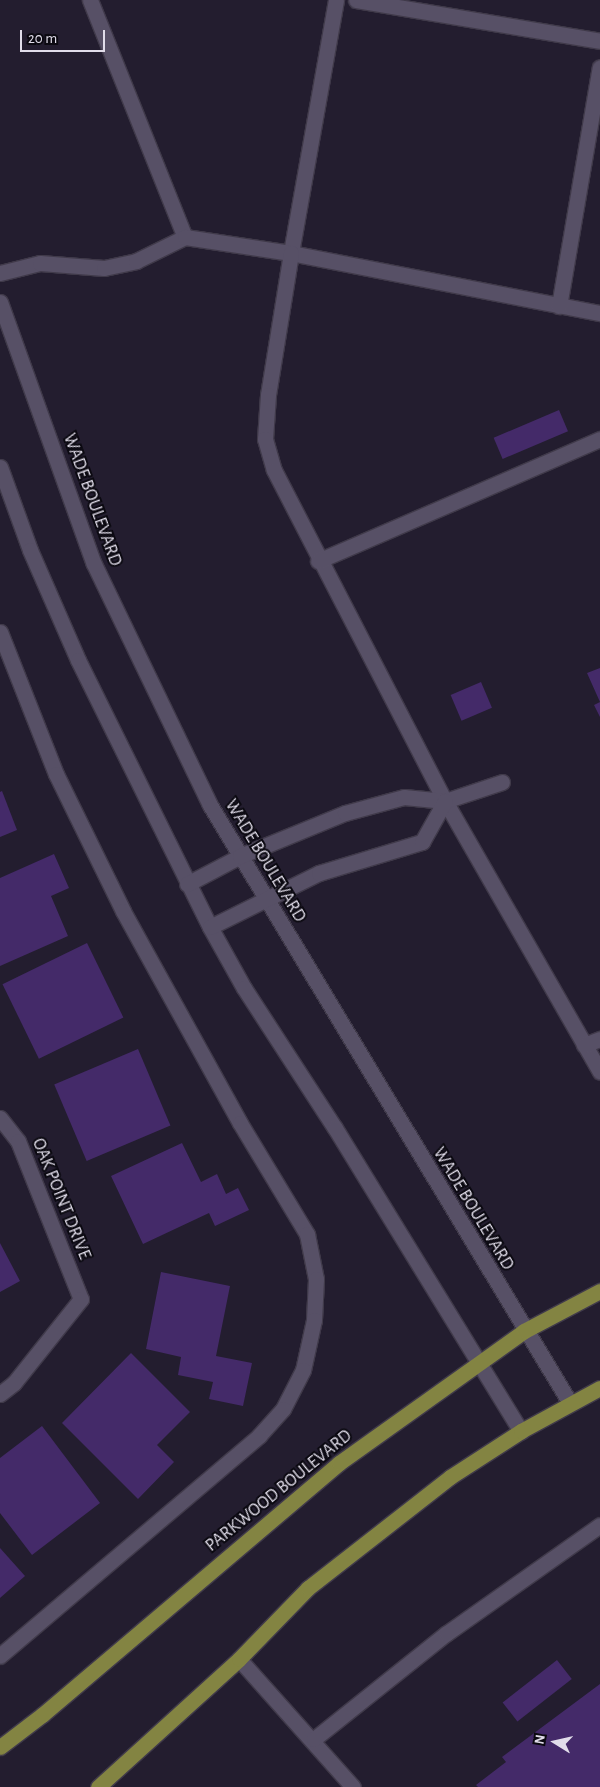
<!DOCTYPE html>
<style>
body{margin:0}
#map{position:relative;width:600px;height:1787px;overflow:hidden;background:#231d2f;font-family:"Alegreya Sans",sans-serif}
div>[style]{position:absolute}
.building>*{inset:0;background:#442a69;transform-origin:0 0}
.roads{filter:drop-shadow(1px 0 #403a4a) drop-shadow(-1px 0 #403a4a) drop-shadow(0 1px #403a4a) drop-shadow(0 -1px #403a4a)}
.minor>*{height:15px;margin:-7.5px;padding:0 7.5px;transform-origin:7.5px;border-radius:7.5px;background:#575066}
.major>*{height:15px;margin:-7.5px;padding:0 7.5px;transform-origin:7.5px;border-radius:7.5px;background:#838442}
span{translate:-50% -50%;white-space:nowrap;text-align:center;line-height:1.15;-webkit-text-stroke:4px #0b0911;paint-order:stroke}
.street-label{font-size:18px;color:#e1ddea}
.north{position:absolute;left:530px;top:1717px;width:50px;height:50px;-webkit-text-stroke:4px #0b0911;paint-order:stroke;rotate:280deg;font-size:14px;font-weight:700;line-height:20px;text-align:center;color:#e1ddea}
.north::after{content:'';display:block;margin:auto;width:18px;height:22px;background:#e1ddea;clip-path:polygon(50% 0,100% 100%,50% 72%,0 100%)}
.scale{position:absolute;left:20px;top:30px;width:85px;height:22px;box-sizing:border-box;border:2px solid #e1ddea;border-top:0;padding-left:6px;font-size:15px;line-height:18px;white-space:nowrap;color:#e1ddea;-webkit-text-stroke:4px #0b0911;paint-order:stroke}
</style>
<div id="map">
<div class="building">
<div style="left:559px;top:410px;width:23px;height:71px;rotate:67deg"></div>
<div style="clip-path:polygon(600px 668px,600px 717px,594px 705px,600px 702px,587px 673px)"></div>
<div style="left:481px;top:682px;width:28px;height:33px;rotate:67deg"></div>
<div style="clip-path:polygon(2px 791px,17px 830px,0 837px,0 792px)"></div>
<div style="clip-path:polygon(54px 854px,69px 888px,51px 896px,68px 936px,0 966px,0 878px)"></div>
<div style="left:87px;top:943px;width:83px;height:94px;rotate:64deg"></div>
<div style="left:138px;top:1049px;width:83px;height:91px;rotate:67deg"></div>
<div style="clip-path:polygon(182px 1143px,201px 1182px,217px 1174px,226px 1194px,238px 1188px,249px 1210px,215px 1226px,209px 1213px,143px 1244px,111px 1176px)"></div>
<div style="clip-path:polygon(0 1243px,20px 1281px,0 1292px)"></div>
<div style="clip-path:polygon(161px 1272px,230px 1286px,216px 1356px,252px 1363px,243px 1406px,209px 1399px,213px 1382px,178px 1375px,181px 1357px,146px 1349px)"></div>
<div style="clip-path:polygon(131px 1353px,190px 1412px,157px 1445px,174px 1462px,138px 1499px,62px 1423px)"></div>
<div style="clip-path:polygon(42px 1426px,100px 1503px,32px 1555px,0 1513px,0 1458px)"></div>
<div style="clip-path:polygon(0 1548px,25px 1576px,0 1598px)"></div>
<div style="left:557px;top:1660px;width:24px;height:69px;rotate:52deg"></div>
<div style="clip-path:polygon(600px 1684px,600px 1787px,478px 1787px,476px 1785px,506px 1762px,502px 1757px)"></div>
</div>
<div class="roads">
<div class="minor">
<div style="left:90px;top:0;width:255px;rotate:68.2deg"></div>
<div style="left:336px;top:0;width:257px;rotate:100.1deg"></div>
<div style="left:291px;top:253px;width:315px;rotate:11deg"></div>
<div style="left:356px;top:0;width:247px;rotate:9.5deg"></div>
<div style="left:0;top:273px;width:41px;rotate:-14deg"></div>
<div style="left:40px;top:263px;width:64px;rotate:4.5deg"></div>
<div style="left:104px;top:268px;width:33px;rotate:-12deg"></div>
<div style="left:136px;top:261px;width:55px;rotate:-26.1deg"></div>
<div style="left:185px;top:237px;width:107px;rotate:8.6deg"></div>
<div style="left:291px;top:253px;width:144px;rotate:99.2deg"></div>
<div style="left:268px;top:395px;width:44px;rotate:93.9deg"></div>
<div style="left:265px;top:439px;width:32px;rotate:74deg"></div>
<div style="left:274px;top:470px;width:373px;rotate:62.7deg"></div>
<div style="left:445px;top:801px;width:312px;rotate:60.2deg"></div>
<div style="left:0;top:302px;width:278px;rotate:70.3deg"></div>
<div style="left:94px;top:564px;width:267px;rotate:64.3deg"></div>
<div style="left:210px;top:805px;width:698px;rotate:58.95deg"></div>
<div style="left:559px;top:306px;width:242px;rotate:-80.3deg"></div>
<div style="left:0;top:467px;width:88px;rotate:70.1deg"></div>
<div style="left:30px;top:550px;width:120px;rotate:66.4deg"></div>
<div style="left:78px;top:660px;width:298px;rotate:63.7deg"></div>
<div style="left:210px;top:927px;width:70px;rotate:60.9deg"></div>
<div style="left:244px;top:988px;width:167px;rotate:57deg"></div>
<div style="left:335px;top:1128px;width:356px;rotate:58.5deg"></div>
<div style="left:318px;top:561px;width:307px;rotate:-23.4deg"></div>
<div style="left:0;top:632px;width:153px;rotate:68.5deg"></div>
<div style="left:56px;top:774px;width:153px;rotate:63.9deg"></div>
<div style="left:123px;top:911px;width:242px;rotate:61.1deg"></div>
<div style="left:240px;top:1123px;width:130px;rotate:58.9deg"></div>
<div style="left:307px;top:1234px;width:46px;rotate:78.7deg"></div>
<div style="left:316px;top:1279px;width:41px;rotate:92.8deg"></div>
<div style="left:314px;top:1320px;width:51px;rotate:102.4deg"></div>
<div style="left:303px;top:1370px;width:44px;rotate:117.1deg"></div>
<div style="left:283px;top:1409px;width:36px;rotate:132deg"></div>
<div style="left:259px;top:1436px;width:340px;rotate:139.7deg"></div>
<div style="left:187px;top:884px;width:60px;rotate:-27.8deg"></div>
<div style="left:240px;top:856px;width:113px;rotate:-22.3deg"></div>
<div style="left:345px;top:813px;width:61px;rotate:-15.2deg"></div>
<div style="left:404px;top:797px;width:41px;rotate:5.6deg"></div>
<div style="left:445px;top:801px;width:60px;rotate:-18.4deg"></div>
<div style="left:210px;top:927px;width:122px;rotate:-26.4deg"></div>
<div style="left:319px;top:873px;width:108px;rotate:-16.8deg"></div>
<div style="left:422px;top:842px;width:47px;rotate:-60.7deg"></div>
<div style="left:584px;top:1045px;width:17px;rotate:-21deg"></div>
<div style="left:0;top:1118px;width:29px;rotate:52deg"></div>
<div style="left:18px;top:1141px;width:170px;rotate:68.3deg"></div>
<div style="left:81px;top:1299px;width:107px;rotate:128.6deg"></div>
<div style="left:14px;top:1383px;width:18px;rotate:142deg"></div>
<div style="left:239px;top:1659px;width:171px;rotate:48.3deg"></div>
<div style="left:314px;top:1739px;width:170px;rotate:-38.6deg"></div>
<div style="left:447px;top:1633px;width:187px;rotate:-35.2deg"></div>
</div>
<div class="major">
<div style="left:0;top:1747px;width:53px;rotate:-37.3deg"></div>
<div style="left:42px;top:1715px;width:390px;rotate:-40.3deg"></div>
<div style="left:339px;top:1463px;width:227px;rotate:-35.5deg"></div>
<div style="left:524px;top:1331px;width:86px;rotate:-27.8deg"></div>
<div style="left:98px;top:1787px;width:190px;rotate:-42.2deg"></div>
<div style="left:239px;top:1659px;width:99px;rotate:-45.8deg"></div>
<div style="left:308px;top:1588px;width:180px;rotate:-38deg"></div>
<div style="left:450px;top:1477px;width:85px;rotate:-32.9deg"></div>
<div style="left:521px;top:1431px;width:90px;rotate:-28.6deg"></div>
</div>
</div>
<div class="street-label">
<span style="left:92px;top:500px;rotate:70deg">WADE BOULEVARD</span>
<span style="left:265px;top:861px;rotate:59deg">WADE BOULEVARD</span>
<span style="left:61px;top:1199px;rotate:68deg">OAK POINT DRIVE</span>
<span style="left:473px;top:1209px;rotate:59deg">WADE BOULEVARD</span>
<span style="left:279px;top:1491px;rotate:-39deg">PARKWOOD BOULEVARD</span>
</div>
<div class="north">N</div>
<div class="scale">20 m</div>
</div>
